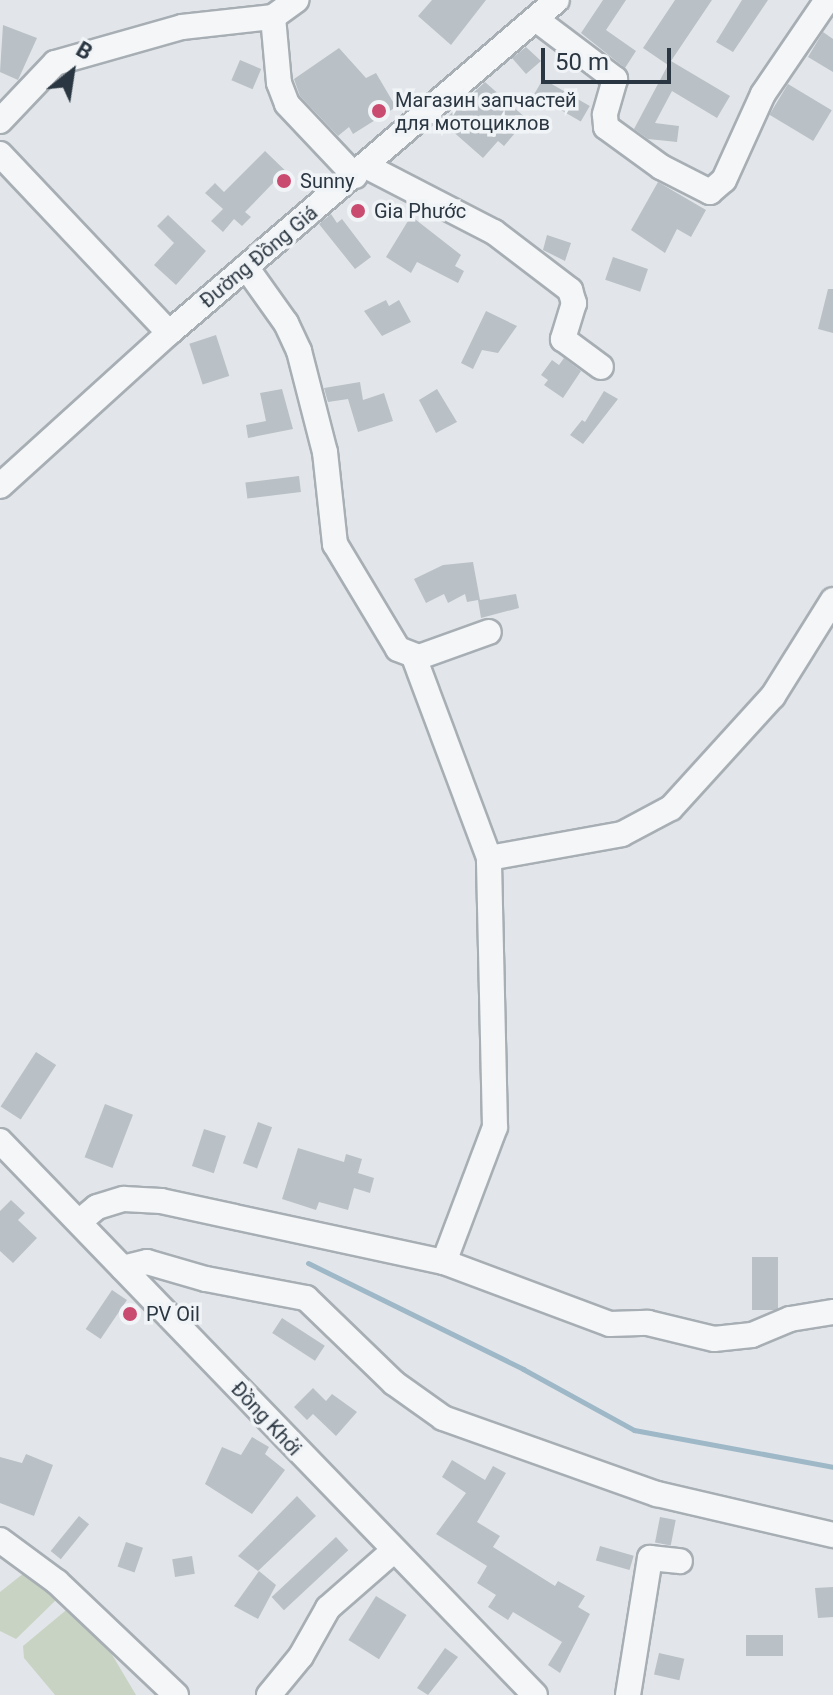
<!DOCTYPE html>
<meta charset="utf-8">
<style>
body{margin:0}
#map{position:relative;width:833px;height:1695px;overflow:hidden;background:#e2e6ea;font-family:Roboto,sans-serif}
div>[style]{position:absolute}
.green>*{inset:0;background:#c9d3c3}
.stream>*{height:5px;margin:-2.5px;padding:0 2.5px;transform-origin:2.5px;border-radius:2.5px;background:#9eb8c8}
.building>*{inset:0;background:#b9c0c6;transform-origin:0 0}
.roads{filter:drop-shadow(2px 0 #a7aeb4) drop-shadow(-2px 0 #a7aeb4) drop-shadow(0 2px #a7aeb4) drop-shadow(0 -2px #a7aeb4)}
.minor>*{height:24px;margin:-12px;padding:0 12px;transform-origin:12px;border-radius:12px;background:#f4f6f8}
.dots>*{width:22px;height:22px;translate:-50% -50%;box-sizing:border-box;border:4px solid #f1f4f7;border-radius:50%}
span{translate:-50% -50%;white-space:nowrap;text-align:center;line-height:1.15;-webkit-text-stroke:7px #f1f4f7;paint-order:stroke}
.poi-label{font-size:20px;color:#2a3641}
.left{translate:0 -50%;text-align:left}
.street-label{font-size:20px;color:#2a3641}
.north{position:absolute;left:32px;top:32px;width:80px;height:80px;-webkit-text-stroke:6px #f1f4f7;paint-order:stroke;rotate:30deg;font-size:22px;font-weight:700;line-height:32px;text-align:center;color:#2a3641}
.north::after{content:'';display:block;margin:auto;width:28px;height:36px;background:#2a3641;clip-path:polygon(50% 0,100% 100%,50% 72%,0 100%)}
.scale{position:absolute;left:541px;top:48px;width:130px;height:36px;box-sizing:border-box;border:4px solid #2a3641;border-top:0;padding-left:10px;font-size:24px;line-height:28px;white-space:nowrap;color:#2a3641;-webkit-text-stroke:6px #f1f4f7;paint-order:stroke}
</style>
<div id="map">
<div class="green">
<div style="clip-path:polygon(29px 1569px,56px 1600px,16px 1639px,0 1631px,0 1592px)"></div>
<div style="clip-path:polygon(71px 1606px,98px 1631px,136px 1695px,55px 1695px,24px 1658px,23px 1646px)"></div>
</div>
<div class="stream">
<div style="left:308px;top:1263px;width:240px;rotate:26.2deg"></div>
<div style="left:523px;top:1369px;width:127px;rotate:28.8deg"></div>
<div style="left:634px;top:1430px;width:202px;rotate:10.5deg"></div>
</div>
<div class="building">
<div style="clip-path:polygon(432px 0,486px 0,451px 45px,418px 16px)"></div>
<div style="clip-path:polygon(603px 0,626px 0,606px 30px,636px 51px,625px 68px,581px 33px)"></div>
<div style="clip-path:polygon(675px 0,712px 0,671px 61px,730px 96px,717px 118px,672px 91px,655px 123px,679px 126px,677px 142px,648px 139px,634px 129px,668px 65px,643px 48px)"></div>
<div style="clip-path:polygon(742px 0,768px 0,733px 52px,716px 42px)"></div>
<div style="clip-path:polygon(3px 25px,37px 38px,18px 80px,0 72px)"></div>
<div style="clip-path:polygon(823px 32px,833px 39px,833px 72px,808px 57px)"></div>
<div style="clip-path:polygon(526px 47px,541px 61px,526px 74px,512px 58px)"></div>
<div style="clip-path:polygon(339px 48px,366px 78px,376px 73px,396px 107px,353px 134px,349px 127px,338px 136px,300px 96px,294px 79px)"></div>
<div style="left:240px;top:60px;width:23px;height:22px;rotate:23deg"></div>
<div style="left:543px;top:79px;width:54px;height:18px;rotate:30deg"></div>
<div style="clip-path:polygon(485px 82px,527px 119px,504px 146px,498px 141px,483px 158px,442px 122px)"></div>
<div style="left:788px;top:84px;width:51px;height:36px;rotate:31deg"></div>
<div style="clip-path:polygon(265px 151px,294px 179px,284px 189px,275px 181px,245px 212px,251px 217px,242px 226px,234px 219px,223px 232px,211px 221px,223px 209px,205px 193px,215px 183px,224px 192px)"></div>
<div style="clip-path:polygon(658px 182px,706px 210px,691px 237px,677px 229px,665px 253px,631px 230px)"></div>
<div style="clip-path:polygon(331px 214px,337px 223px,342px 219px,371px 257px,355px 269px,319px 224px)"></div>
<div style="clip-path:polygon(168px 215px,206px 251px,176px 285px,154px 265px,174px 243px,157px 226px)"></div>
<div style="clip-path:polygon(411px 216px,461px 255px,455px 266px,464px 271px,458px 283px,417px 262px,411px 273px,386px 257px)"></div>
<div style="clip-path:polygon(547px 235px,571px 243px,565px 261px,543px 250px)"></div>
<div style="left:613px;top:257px;width:37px;height:24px;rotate:19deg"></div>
<div style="clip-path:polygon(828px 289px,833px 289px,833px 333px,818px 329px)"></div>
<div style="clip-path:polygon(386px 300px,389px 306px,399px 300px,411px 322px,382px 336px,364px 311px)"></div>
<div style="clip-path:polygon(486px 311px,517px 326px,498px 353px,482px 350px,473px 369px,461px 363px)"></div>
<div style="left:216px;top:335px;width:43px;height:28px;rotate:72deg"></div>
<div style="clip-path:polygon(564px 358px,581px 371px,563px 398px,544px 385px,548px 380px,541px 375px,552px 360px,559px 365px)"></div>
<div style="clip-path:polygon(360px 382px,363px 400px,384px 393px,393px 421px,358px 432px,348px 399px,328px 402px,324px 388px)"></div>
<div style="clip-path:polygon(282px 389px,293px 429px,248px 438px,246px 425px,266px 421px,260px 393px)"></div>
<div style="clip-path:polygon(437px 389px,457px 422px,436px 433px,419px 400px)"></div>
<div style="clip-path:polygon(604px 391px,618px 399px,583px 444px,570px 435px,582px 420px,585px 422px)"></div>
<div style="left:299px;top:476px;width:16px;height:54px;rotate:83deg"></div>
<div style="clip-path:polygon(473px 562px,480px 600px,516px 594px,519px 608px,481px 618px,478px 600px,467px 602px,465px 594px,448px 603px,444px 594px,426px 603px,414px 579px,443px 565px)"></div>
<div style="left:36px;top:1052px;width:24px;height:65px;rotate:33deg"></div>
<div style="left:105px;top:1104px;width:30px;height:57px;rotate:21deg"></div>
<div style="left:258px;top:1122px;width:15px;height:44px;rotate:20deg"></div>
<div style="left:204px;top:1129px;width:23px;height:39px;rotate:18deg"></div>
<div style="clip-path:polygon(298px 1148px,344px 1162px,346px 1154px,362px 1159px,358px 1173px,374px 1178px,370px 1193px,354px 1188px,348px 1210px,319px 1202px,316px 1210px,282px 1199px)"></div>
<div style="clip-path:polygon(11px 1200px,25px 1213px,18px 1220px,37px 1238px,13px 1263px,0 1251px,0 1211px)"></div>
<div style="left:752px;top:1257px;width:26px;height:53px"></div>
<div style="left:112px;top:1290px;width:18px;height:47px;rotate:34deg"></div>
<div style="left:282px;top:1318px;width:51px;height:18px;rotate:33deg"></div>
<div style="clip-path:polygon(313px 1388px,326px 1401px,332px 1394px,357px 1412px,336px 1436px,313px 1414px,307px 1420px,294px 1407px)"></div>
<div style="clip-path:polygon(252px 1437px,269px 1447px,265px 1454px,285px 1470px,252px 1514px,205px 1484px,222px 1447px,241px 1455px)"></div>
<div style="clip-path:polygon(26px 1454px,53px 1465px,34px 1516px,0 1503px,0 1457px,22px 1463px)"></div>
<div style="clip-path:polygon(452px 1460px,485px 1480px,493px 1466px,506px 1473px,477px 1522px,500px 1536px,493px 1547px,555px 1586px,558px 1581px,585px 1596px,578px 1607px,590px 1614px,560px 1673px,548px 1665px,562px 1642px,513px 1612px,508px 1620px,488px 1607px,496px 1595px,477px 1583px,487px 1566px,436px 1534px,466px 1493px,442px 1477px)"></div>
<div style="clip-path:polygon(297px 1496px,316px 1516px,258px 1571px,238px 1556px)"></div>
<div style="left:79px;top:1516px;width:13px;height:45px;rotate:39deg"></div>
<div style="left:660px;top:1517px;width:16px;height:26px;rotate:11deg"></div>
<div style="left:336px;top:1537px;width:18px;height:88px;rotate:47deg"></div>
<div style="left:126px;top:1542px;width:18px;height:26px;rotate:19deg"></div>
<div style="left:600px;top:1546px;width:35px;height:15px;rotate:16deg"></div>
<div style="left:192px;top:1556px;width:18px;height:20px;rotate:81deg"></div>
<div style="clip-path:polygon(259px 1571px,276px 1585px,258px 1619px,234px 1606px)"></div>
<div style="clip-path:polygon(833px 1587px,833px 1617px,818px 1618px,815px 1588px)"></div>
<div style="left:376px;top:1596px;width:36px;height:52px;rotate:32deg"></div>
<div style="left:746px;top:1635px;width:37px;height:21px"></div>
<div style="clip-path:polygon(445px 1648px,458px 1657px,428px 1695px,417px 1688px)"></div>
<div style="left:659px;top:1653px;width:26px;height:22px;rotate:13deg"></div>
</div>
<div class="roads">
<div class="minor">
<div style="left:273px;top:17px;width:66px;rotate:84.8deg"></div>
<div style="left:279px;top:83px;width:22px;rotate:69deg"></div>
<div style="left:287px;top:104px;width:99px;rotate:46.6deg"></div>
<div style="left:537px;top:20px;width:98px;rotate:37.1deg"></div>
<div style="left:615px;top:79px;width:37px;rotate:106deg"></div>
<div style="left:605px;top:115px;width:12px;rotate:85deg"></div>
<div style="left:606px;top:127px;width:68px;rotate:36deg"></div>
<div style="left:661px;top:167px;width:55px;rotate:27deg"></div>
<div style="left:710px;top:192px;width:18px;rotate:-41deg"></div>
<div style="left:724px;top:180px;width:94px;rotate:-65.6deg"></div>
<div style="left:763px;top:94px;width:107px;rotate:-55.7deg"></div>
<div style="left:0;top:121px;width:80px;rotate:-46.5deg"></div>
<div style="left:55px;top:63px;width:132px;rotate:-15.8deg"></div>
<div style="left:182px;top:27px;width:92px;rotate:-6.3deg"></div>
<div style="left:273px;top:17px;width:29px;rotate:-36deg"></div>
<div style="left:0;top:154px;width:246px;rotate:46.6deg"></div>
<div style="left:366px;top:166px;width:144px;rotate:27.3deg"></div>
<div style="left:494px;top:232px;width:96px;rotate:37.3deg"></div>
<div style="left:570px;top:290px;width:14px;rotate:73deg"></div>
<div style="left:574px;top:303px;width:38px;rotate:107deg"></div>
<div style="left:563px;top:339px;width:47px;rotate:36.4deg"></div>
<div style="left:246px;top:267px;width:69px;rotate:54.5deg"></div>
<div style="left:286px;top:323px;width:31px;rotate:65deg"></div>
<div style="left:299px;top:351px;width:104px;rotate:75.6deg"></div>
<div style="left:325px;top:452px;width:93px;rotate:83.8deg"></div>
<div style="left:335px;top:544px;width:122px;rotate:59deg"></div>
<div style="left:398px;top:649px;width:22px;rotate:21deg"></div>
<div style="left:419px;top:657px;width:74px;rotate:-19.7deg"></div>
<div style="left:0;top:486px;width:228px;rotate:-42.2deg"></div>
<div style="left:169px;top:333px;width:511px;rotate:-40.64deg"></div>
<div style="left:414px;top:657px;width:215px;rotate:69.5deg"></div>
<div style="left:489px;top:858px;width:135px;rotate:-10.2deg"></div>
<div style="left:622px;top:834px;width:55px;rotate:-28deg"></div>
<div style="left:671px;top:808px;width:151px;rotate:-47.7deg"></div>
<div style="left:773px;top:696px;width:113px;rotate:-58deg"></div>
<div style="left:0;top:1141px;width:770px;rotate:46deg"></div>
<div style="left:79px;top:1222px;width:23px;rotate:-40deg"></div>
<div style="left:97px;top:1207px;width:28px;rotate:-17deg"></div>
<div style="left:124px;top:1199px;width:37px;rotate:3deg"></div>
<div style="left:161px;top:1201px;width:289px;rotate:12.2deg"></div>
<div style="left:444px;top:1262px;width:177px;rotate:20.5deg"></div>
<div style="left:610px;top:1324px;width:38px;rotate:-2deg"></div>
<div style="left:648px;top:1323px;width:68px;rotate:13.6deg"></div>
<div style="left:714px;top:1339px;width:38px;rotate:-6deg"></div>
<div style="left:752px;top:1335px;width:41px;rotate:-22.8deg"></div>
<div style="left:790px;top:1319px;width:44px;rotate:-9.2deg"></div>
<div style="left:444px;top:1262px;width:144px;rotate:-69.3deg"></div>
<div style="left:495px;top:1127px;width:269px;rotate:-91.3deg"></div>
<div style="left:123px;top:1268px;width:25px;rotate:-14deg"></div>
<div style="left:147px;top:1262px;width:61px;rotate:16.1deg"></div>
<div style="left:206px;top:1279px;width:102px;rotate:10.8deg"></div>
<div style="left:306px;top:1298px;width:122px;rotate:44deg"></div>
<div style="left:394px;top:1383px;width:60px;rotate:35.5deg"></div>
<div style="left:443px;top:1418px;width:227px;rotate:19.6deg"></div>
<div style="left:657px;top:1494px;width:181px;rotate:13.1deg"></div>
<div style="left:0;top:1540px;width:71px;rotate:36.4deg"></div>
<div style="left:57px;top:1582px;width:164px;rotate:43.5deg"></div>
<div style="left:269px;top:1695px;width:50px;rotate:-50.6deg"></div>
<div style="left:301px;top:1656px;width:55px;rotate:-60.6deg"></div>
<div style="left:328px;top:1608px;width:86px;rotate:-41.2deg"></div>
<div style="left:628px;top:1695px;width:139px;rotate:-80.9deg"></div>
<div style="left:650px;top:1558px;width:30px;rotate:6deg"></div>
</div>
</div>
<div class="dots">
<div style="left:379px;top:111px;background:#ca4b70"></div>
<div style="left:284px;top:181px;background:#ca4b70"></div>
<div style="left:358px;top:211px;background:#ca4b70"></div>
<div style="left:130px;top:1314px;background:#ca4b70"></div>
</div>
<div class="poi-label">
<span class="left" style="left:395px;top:112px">Магазин запчастей<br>для мотоциклов</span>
<span class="left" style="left:300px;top:181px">Sunny</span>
<span class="left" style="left:374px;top:211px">Gia Phước</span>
<span class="left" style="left:146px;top:1314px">PV Oil</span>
</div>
<div class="street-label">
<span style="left:259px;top:257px;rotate:-40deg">Đường Đồng Giá</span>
<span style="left:266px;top:1419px;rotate:47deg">Đồng Khởi</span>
</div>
<div class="north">B</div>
<div class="scale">50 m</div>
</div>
